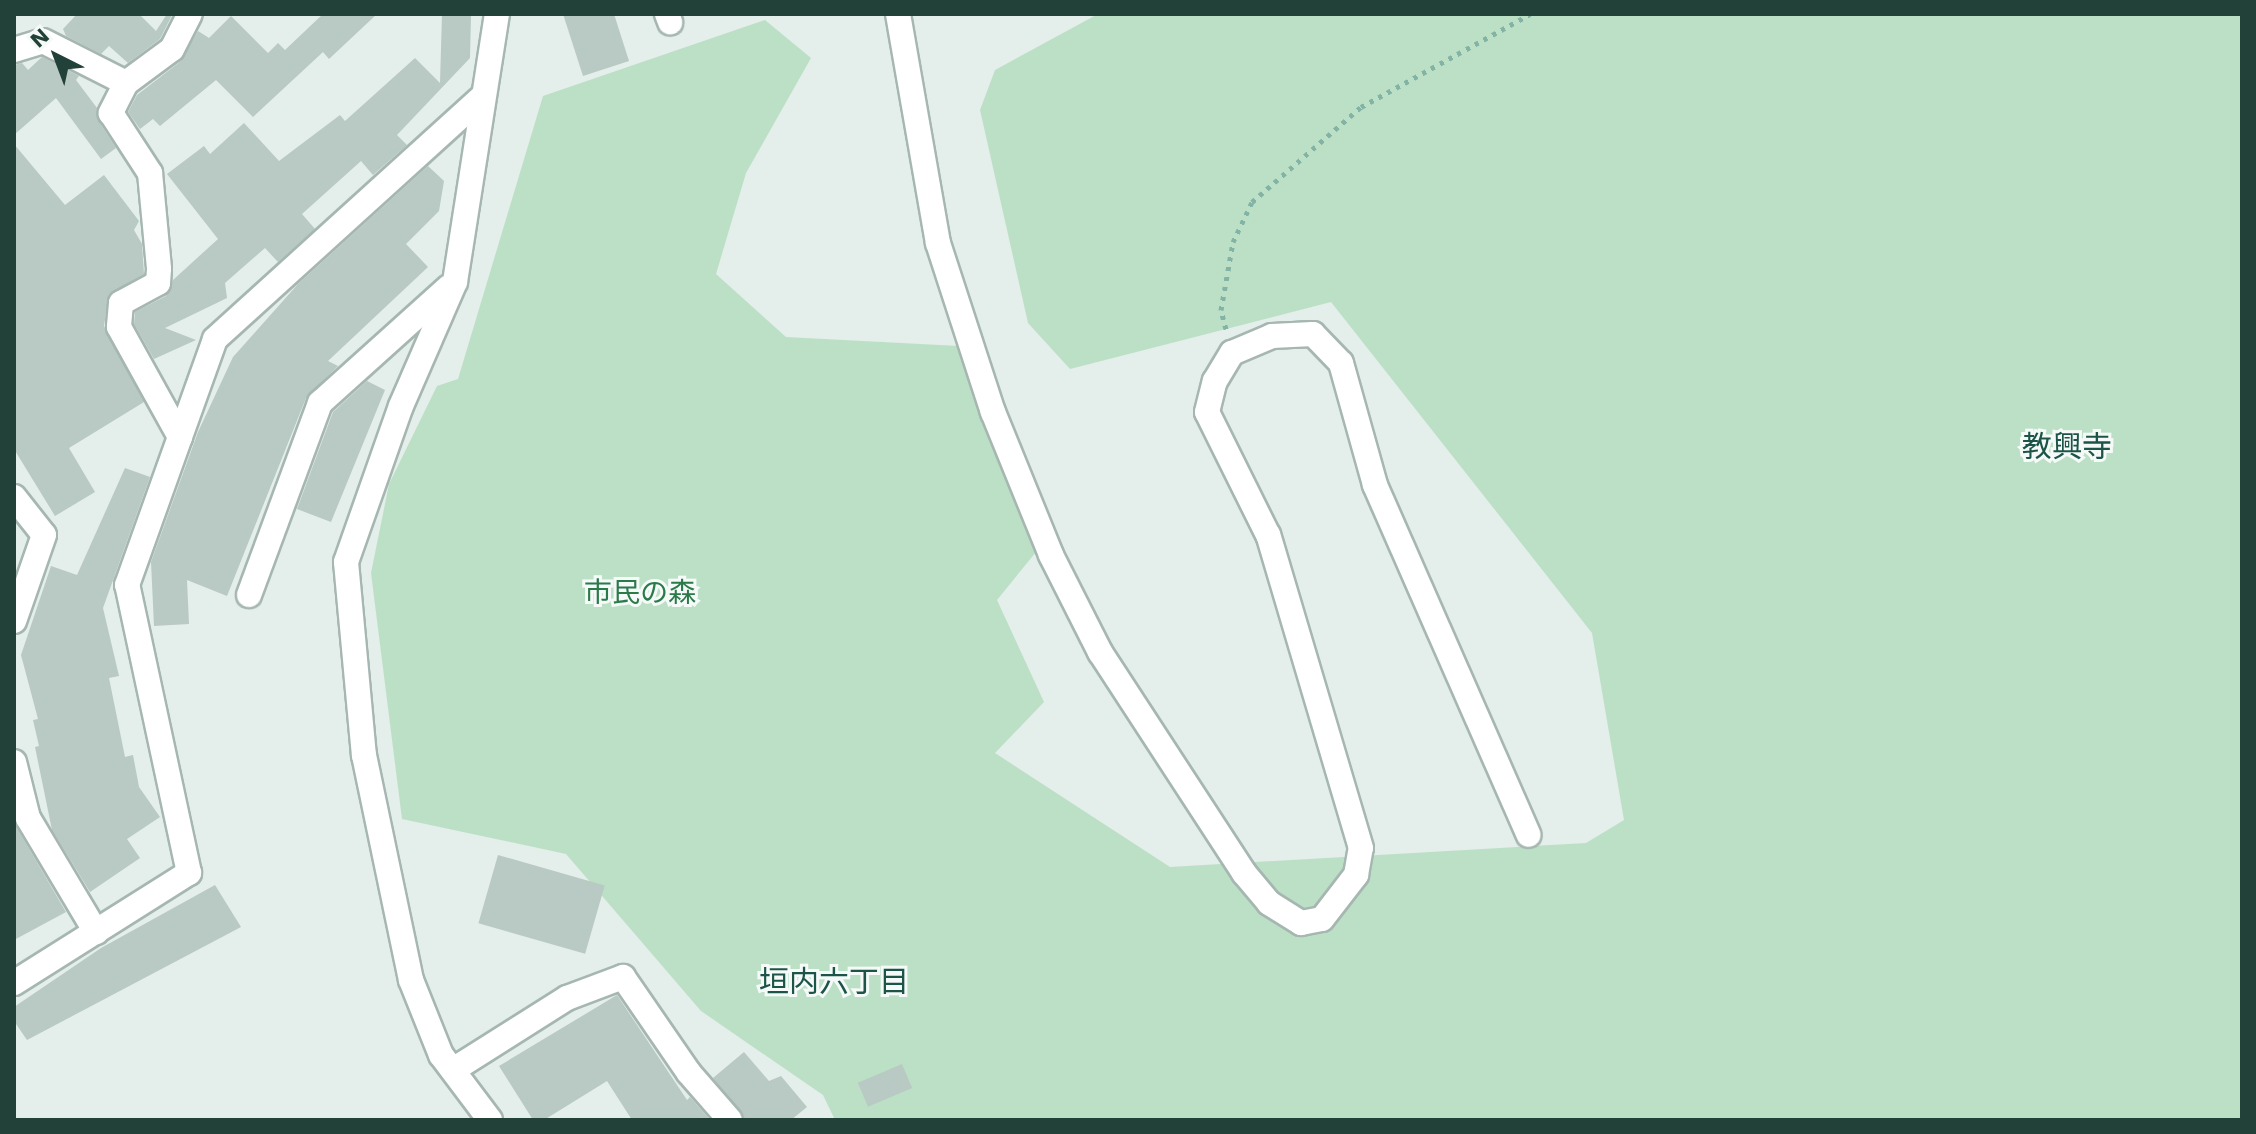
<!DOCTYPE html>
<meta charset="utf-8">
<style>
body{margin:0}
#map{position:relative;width:2256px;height:1134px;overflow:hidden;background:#e4eeea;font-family:"Work Sans","Noto Sans JP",sans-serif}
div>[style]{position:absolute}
.green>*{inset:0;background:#bce0c6}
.building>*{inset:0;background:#b9c9c3;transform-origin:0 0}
.path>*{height:5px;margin-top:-2.5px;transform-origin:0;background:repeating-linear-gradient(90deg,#83b3a5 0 4px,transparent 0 10px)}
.roads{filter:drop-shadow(2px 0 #a6b7b1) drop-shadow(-2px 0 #a6b7b1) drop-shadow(0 2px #a6b7b1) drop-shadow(0 -2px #a6b7b1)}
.minor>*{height:24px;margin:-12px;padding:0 12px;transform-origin:12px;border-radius:12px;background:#fff}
span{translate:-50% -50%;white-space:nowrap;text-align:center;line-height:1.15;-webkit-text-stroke:6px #f5faf8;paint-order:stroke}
.park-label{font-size:28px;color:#2a7a4a}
.neighbourhood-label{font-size:30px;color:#1c5548}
.frame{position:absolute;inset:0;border:16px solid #224139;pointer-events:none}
.north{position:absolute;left:16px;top:16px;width:80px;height:80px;-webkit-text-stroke:6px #f5faf8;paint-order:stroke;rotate:318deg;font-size:22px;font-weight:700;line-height:32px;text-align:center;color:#224139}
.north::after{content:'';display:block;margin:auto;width:28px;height:36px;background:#224139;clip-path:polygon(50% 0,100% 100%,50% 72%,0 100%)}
</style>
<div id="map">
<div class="green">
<div style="clip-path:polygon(1098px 14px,2242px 14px,2242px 1120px,835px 1120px,823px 1095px,701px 1011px,566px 854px,402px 819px,371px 573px,389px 484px,437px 386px,458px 379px,543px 96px,765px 20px,811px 58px,746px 173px,716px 274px,786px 337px,959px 346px,1036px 552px,997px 600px,1044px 702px,995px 753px,1170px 867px,1586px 843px,1624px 820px,1592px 633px,1331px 302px,1070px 369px,1028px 323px,980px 110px,995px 70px)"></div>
</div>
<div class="building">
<div style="clip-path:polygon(77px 14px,139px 14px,156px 31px,167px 14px,172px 15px,160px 39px,128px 63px,109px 46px,101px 54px,66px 36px,63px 29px)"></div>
<div style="clip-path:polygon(323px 14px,377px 14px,329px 59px,323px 52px,253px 117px,216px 80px,160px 126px,153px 119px,140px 129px,128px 112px,137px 95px,181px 61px,198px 31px,209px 38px,231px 16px,268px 53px,278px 43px,285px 50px)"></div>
<div style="clip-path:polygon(442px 14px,471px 14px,470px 58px,397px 135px,407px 145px,373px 175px,361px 161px,302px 214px,315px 229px,278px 262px,265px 248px,225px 283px,227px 298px,165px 328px,196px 340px,154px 359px,134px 324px,135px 312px,166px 296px,173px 280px,218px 239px,167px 174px,204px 146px,210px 154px,244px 123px,279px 161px,340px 115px,345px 121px,415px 58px,440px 83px)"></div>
<div style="clip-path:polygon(563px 14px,614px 14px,629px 61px,583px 76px)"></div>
<div style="clip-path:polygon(42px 57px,79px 76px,76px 80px,97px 108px,98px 120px,116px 148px,101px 159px,56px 98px,14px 135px,14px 65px,22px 63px,28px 70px)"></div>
<div style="clip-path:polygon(14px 144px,65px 205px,104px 175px,139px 221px,134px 230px,142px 244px,144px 274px,109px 294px,104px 326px,144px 402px,69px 448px,95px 492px,55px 516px,14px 449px)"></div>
<div style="clip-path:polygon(428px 166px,444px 181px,439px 211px,406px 244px,428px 267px,328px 361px,338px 366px,306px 398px,227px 596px,187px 580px,189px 624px,154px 626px,151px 562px,198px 432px,233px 357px,298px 284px)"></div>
<div style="clip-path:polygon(367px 381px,385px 390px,331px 522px,297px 509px,333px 412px)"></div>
<div style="clip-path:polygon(125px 468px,150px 477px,103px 608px,119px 676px,109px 678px,125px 757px,133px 755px,139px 787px,160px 817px,127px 839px,140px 858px,90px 892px,52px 830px,35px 747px,39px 746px,33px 720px,38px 719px,21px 655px,51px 566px,77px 575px)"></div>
<div style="clip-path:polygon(14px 823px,66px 912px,14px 940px)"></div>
<div style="left:498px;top:855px;width:111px;height:71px;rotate:16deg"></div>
<div style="clip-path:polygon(215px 885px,241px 927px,27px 1040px,14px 1021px,14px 1007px,101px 948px)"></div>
<div style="clip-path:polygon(617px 995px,687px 1100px,690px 1097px,710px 1120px,632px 1120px,607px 1081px,544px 1120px,533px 1120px,499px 1066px)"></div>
<div style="clip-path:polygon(744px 1052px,769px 1081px,781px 1076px,807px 1107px,791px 1120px,745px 1120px,713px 1078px)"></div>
<div style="left:902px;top:1064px;width:26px;height:48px;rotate:67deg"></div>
</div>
<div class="path">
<div style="left:1226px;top:329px;width:20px;rotate:-105deg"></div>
<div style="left:1221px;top:310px;width:69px;rotate:-80deg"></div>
<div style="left:1233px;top:242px;width:44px;rotate:-64.6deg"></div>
<div style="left:1252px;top:202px;width:145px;rotate:-41.1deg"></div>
<div style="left:1361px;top:107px;width:193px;rotate:-28.8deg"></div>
</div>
<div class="roads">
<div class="minor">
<div style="left:667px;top:14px;width:9px;rotate:69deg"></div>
<div style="left:898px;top:14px;width:232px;rotate:80.1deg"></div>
<div style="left:938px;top:243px;width:178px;rotate:72deg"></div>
<div style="left:993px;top:412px;width:154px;rotate:67.9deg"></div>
<div style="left:1051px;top:555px;width:109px;rotate:63.2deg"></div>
<div style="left:1100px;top:652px;width:264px;rotate:56.9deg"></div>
<div style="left:1244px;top:873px;width:39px;rotate:50deg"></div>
<div style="left:1269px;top:903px;width:38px;rotate:32deg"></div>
<div style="left:1301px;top:923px;width:21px;rotate:-11deg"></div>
<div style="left:1322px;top:919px;width:56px;rotate:-52.3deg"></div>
<div style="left:1356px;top:875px;width:27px;rotate:-80deg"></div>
<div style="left:1361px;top:848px;width:327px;rotate:-106.5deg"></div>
<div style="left:1268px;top:535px;width:137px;rotate:-116.4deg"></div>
<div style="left:1207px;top:412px;width:32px;rotate:-76deg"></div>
<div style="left:1215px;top:381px;width:33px;rotate:-59deg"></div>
<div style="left:1232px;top:353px;width:43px;rotate:-23deg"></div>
<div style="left:1272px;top:336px;width:41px;rotate:-2.8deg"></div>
<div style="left:1313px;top:334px;width:40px;rotate:46deg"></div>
<div style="left:1341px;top:363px;width:127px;rotate:74.4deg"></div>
<div style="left:1375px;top:485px;width:382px;rotate:66.3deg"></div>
<div style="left:14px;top:50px;width:30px;rotate:-17deg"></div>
<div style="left:43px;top:41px;width:93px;rotate:26.8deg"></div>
<div style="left:126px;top:83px;width:57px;rotate:-36.5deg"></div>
<div style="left:172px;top:49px;width:39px;rotate:-63deg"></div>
<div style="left:126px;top:83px;width:34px;rotate:117deg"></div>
<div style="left:111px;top:113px;width:72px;rotate:57deg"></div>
<div style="left:150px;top:173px;width:96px;rotate:84.6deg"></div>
<div style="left:159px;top:269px;width:14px;rotate:94deg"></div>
<div style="left:158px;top:283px;width:42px;rotate:151.6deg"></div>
<div style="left:121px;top:303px;width:24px;rotate:95deg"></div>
<div style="left:119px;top:327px;width:126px;rotate:61deg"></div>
<div style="left:14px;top:497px;width:48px;rotate:51.7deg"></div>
<div style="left:44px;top:535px;width:91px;rotate:109.2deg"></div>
<div style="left:249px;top:595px;width:205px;rotate:-69.7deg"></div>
<div style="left:320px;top:403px;width:173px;rotate:-42deg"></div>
<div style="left:14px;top:762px;width:58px;rotate:76deg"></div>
<div style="left:28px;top:818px;width:133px;rotate:59.2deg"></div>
<div style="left:14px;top:983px;width:207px;rotate:-32.2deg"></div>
<div style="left:189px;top:873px;width:295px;rotate:-102.1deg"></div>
<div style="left:127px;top:585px;width:261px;rotate:-70.3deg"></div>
<div style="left:215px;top:339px;width:359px;rotate:-42.2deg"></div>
<div style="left:453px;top:1070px;width:135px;rotate:-32.3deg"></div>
<div style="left:567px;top:998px;width:60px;rotate:-20.6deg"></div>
<div style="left:623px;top:977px;width:116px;rotate:55.5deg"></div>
<div style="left:689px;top:1073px;width:62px;rotate:48.9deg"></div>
<div style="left:490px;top:1120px;width:81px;rotate:-127deg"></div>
<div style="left:441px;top:1055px;width:81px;rotate:-111.8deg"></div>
<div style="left:411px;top:980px;width:229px;rotate:-101.8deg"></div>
<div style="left:364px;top:756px;width:195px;rotate:-95.3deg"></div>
<div style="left:346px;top:562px;width:165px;rotate:-70.6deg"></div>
<div style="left:401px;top:406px;width:135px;rotate:-66.5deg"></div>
<div style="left:455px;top:282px;width:271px;rotate:-81.1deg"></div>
</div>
</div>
<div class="park-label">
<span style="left:640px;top:593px">市民の森</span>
</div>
<div class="neighbourhood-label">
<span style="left:2067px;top:447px">教興寺</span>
<span style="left:834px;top:982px">垣内六丁目</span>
</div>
<div class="frame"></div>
<div class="north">N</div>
</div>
